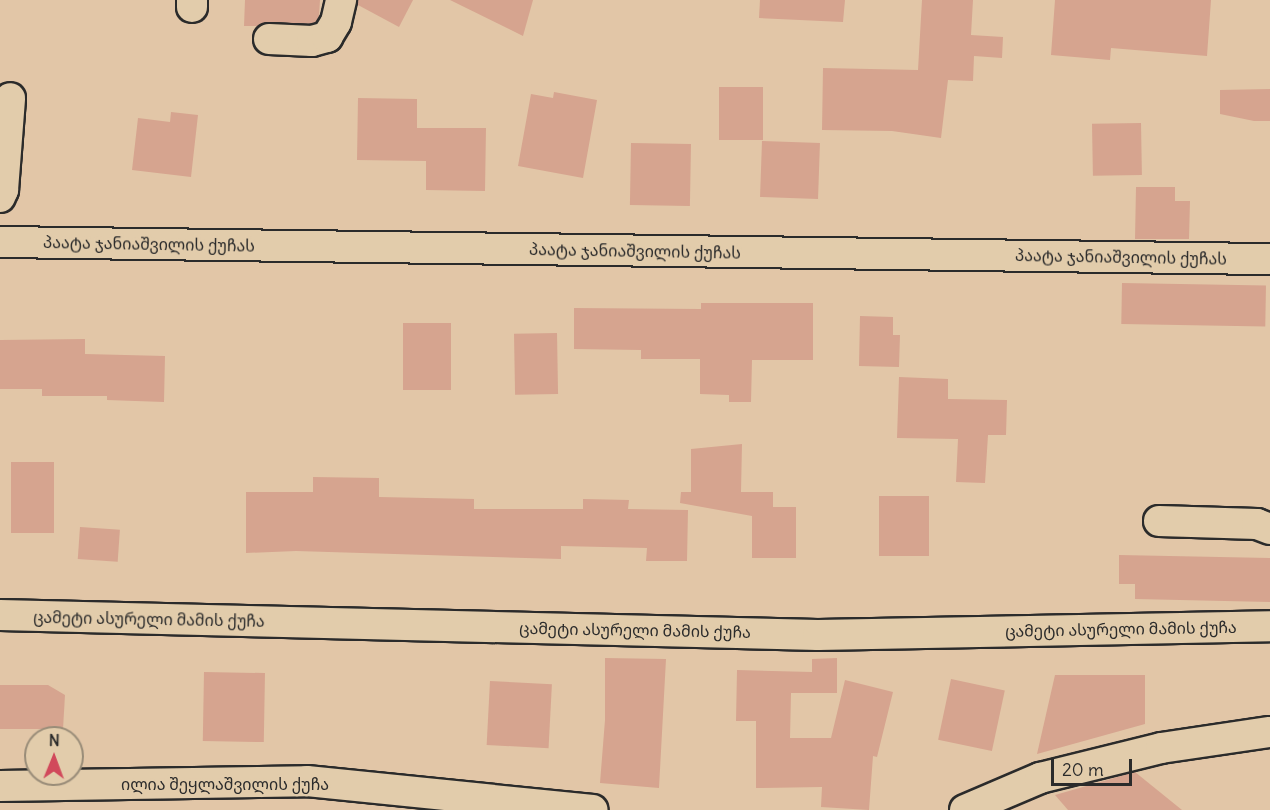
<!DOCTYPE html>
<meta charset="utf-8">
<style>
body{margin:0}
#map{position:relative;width:1270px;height:810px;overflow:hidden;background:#e2c6a7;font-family:Delius,"Noto Sans Georgian",sans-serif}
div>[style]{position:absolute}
.building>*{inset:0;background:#d6a48f;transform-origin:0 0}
.roads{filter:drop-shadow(2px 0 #2b2b2b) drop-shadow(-2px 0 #2b2b2b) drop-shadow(0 2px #2b2b2b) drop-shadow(0 -2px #2b2b2b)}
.minor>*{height:30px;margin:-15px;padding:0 15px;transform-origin:15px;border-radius:15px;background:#e2ccab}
span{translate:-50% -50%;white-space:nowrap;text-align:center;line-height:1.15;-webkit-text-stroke:4.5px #e2ccab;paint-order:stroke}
.street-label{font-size:16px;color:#2b2b2b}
.north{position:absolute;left:24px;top:726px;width:60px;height:60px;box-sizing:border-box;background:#e2ccab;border:2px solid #998c78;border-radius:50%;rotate:1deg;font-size:16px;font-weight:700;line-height:24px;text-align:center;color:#2b2b2b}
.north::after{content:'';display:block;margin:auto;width:21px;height:27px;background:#d1495b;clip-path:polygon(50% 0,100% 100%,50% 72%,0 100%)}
.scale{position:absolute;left:1051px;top:759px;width:81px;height:27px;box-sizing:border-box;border:3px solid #2b2b2b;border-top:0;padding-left:8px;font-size:18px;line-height:21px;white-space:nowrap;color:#2b2b2b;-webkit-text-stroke:4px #e2ccab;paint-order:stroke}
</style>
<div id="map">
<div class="building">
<div style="clip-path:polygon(245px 0,320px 0,319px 16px,316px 22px,310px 24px,270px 22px,258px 26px,244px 26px)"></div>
<div style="clip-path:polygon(358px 0,413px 0,399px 27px,358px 5px)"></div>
<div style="clip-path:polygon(450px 0,533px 0,523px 36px)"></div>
<div style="clip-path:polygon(760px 0,845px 0,843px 22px,759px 18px)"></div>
<div style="clip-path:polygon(922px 0,973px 0,971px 35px,1003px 37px,1002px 58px,974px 56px,973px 81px,948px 80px,941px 138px,892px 131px,822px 130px,823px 68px,918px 70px)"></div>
<div style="clip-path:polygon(1055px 0,1211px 0,1207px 56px,1111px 48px,1110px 60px,1051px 55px)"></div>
<div style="left:719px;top:87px;width:44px;height:53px"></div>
<div style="clip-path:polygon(1270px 89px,1270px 121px,1254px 121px,1220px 114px,1220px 90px)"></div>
<div style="clip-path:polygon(554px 92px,597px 100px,583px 178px,518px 166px,531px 94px,553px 98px)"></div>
<div style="clip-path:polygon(358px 98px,417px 99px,417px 128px,486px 128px,485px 191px,426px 190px,426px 161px,357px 160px)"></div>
<div style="clip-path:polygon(171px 112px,198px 115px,191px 177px,132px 170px,138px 118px,170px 122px)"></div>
<div style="left:1141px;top:123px;width:52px;height:49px;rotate:89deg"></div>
<div style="left:762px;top:141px;width:58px;height:56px;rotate:2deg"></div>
<div style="left:631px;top:143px;width:60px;height:62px;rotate:1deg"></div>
<div style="clip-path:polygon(1136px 187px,1175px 187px,1175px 201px,1190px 201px,1189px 239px,1135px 239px)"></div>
<div style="left:1122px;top:283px;width:144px;height:41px;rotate:1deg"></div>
<div style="clip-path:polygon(701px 303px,813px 303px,813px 360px,752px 360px,751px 402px,729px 402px,729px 395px,700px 394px,700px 359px,641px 359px,641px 350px,574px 349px,574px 308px,701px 309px)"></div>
<div style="clip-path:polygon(860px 316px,893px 317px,893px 335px,900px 335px,899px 367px,859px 366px)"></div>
<div style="left:403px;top:323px;width:48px;height:67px"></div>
<div style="left:557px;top:333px;width:61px;height:43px;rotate:89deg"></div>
<div style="clip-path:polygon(85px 339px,85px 354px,165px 356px,164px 402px,107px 400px,107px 396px,42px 396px,42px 389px,0 389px,0 340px)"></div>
<div style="clip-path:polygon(899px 377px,948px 379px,948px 399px,1007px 400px,1006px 435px,988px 435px,985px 483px,956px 482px,958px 439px,897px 438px)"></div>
<div style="clip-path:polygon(742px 444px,741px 492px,773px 492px,773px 507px,796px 507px,796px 558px,752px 558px,752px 516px,680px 503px,681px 492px,691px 492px,691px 449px)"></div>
<div style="left:11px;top:462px;width:43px;height:71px"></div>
<div style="clip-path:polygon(313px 477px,379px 478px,379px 497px,474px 499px,474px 509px,583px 509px,583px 499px,629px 500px,628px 509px,688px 510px,687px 561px,646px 561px,647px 548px,561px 546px,561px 559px,296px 551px,246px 553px,246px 492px,313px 492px)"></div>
<div style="left:879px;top:496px;width:50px;height:60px"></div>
<div style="left:80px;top:527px;width:40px;height:32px;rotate:4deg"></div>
<div style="clip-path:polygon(1119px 555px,1270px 558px,1270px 602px,1135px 599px,1135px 584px,1119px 584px)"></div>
<div style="clip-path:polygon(605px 658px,666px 659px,659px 788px,600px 783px,605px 720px)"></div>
<div style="clip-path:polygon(837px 658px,837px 693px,791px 693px,790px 738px,831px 738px,845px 680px,893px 692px,877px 757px,873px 756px,869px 810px,821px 807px,822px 787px,756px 788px,756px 721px,736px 721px,737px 670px,812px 672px,812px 659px)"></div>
<div style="left:204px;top:672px;width:61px;height:69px;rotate:1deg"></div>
<div style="clip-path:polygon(1055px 675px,1145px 675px,1145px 724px,1037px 754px)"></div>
<div style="left:951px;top:679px;width:55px;height:62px;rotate:12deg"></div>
<div style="left:490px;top:681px;width:62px;height:64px;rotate:3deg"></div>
<div style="clip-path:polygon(0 685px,48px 685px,65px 695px,63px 729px,0 729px)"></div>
<div style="clip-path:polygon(1135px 772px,1182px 810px,1068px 810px,1055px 795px)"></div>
</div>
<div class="roads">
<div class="minor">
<div style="left:192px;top:7px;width:7px;rotate:-90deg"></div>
<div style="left:269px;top:39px;width:43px;rotate:2.7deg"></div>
<div style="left:312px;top:41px;width:16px;rotate:-15deg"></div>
<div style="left:327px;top:37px;width:17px;rotate:-59deg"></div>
<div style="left:336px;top:22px;width:23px;rotate:-77deg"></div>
<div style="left:0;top:197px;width:8px;rotate:-67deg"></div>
<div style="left:3px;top:190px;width:92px;rotate:-85.6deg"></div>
<div style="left:0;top:242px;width:1270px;rotate:0.77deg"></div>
<div style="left:1159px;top:521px;width:98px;rotate:1.8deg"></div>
<div style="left:1257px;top:524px;width:14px;rotate:21deg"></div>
<div style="left:0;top:615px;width:818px;rotate:1.4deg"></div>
<div style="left:818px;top:635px;width:452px;rotate:-1.1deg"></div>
<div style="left:0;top:786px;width:307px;rotate:-0.9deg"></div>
<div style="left:307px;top:781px;width:287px;rotate:5.8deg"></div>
<div style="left:965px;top:810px;width:82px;rotate:-23.1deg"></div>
<div style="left:1040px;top:778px;width:125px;rotate:-13.9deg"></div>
<div style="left:1161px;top:748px;width:110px;rotate:-8.4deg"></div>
</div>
</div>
<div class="street-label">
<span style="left:149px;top:244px;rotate:1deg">პაატა ჯანიაშვილის ქუჩას</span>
<span style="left:635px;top:251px;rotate:1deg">პაატა ჯანიაშვილის ქუჩას</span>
<span style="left:1121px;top:257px;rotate:1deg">პაატა ჯანიაშვილის ქუჩას</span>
<span style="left:149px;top:619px;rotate:1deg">ცამეტი ასურელი მამის ქუჩა</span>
<span style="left:1121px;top:629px;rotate:-1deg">ცამეტი ასურელი მამის ქუჩა</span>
<span style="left:635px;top:630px;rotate:1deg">ცამეტი ასურელი მამის ქუჩა</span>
<span style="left:225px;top:784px">ილია შეყლაშვილის ქუჩა</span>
</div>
<div class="north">N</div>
<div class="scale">20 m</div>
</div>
